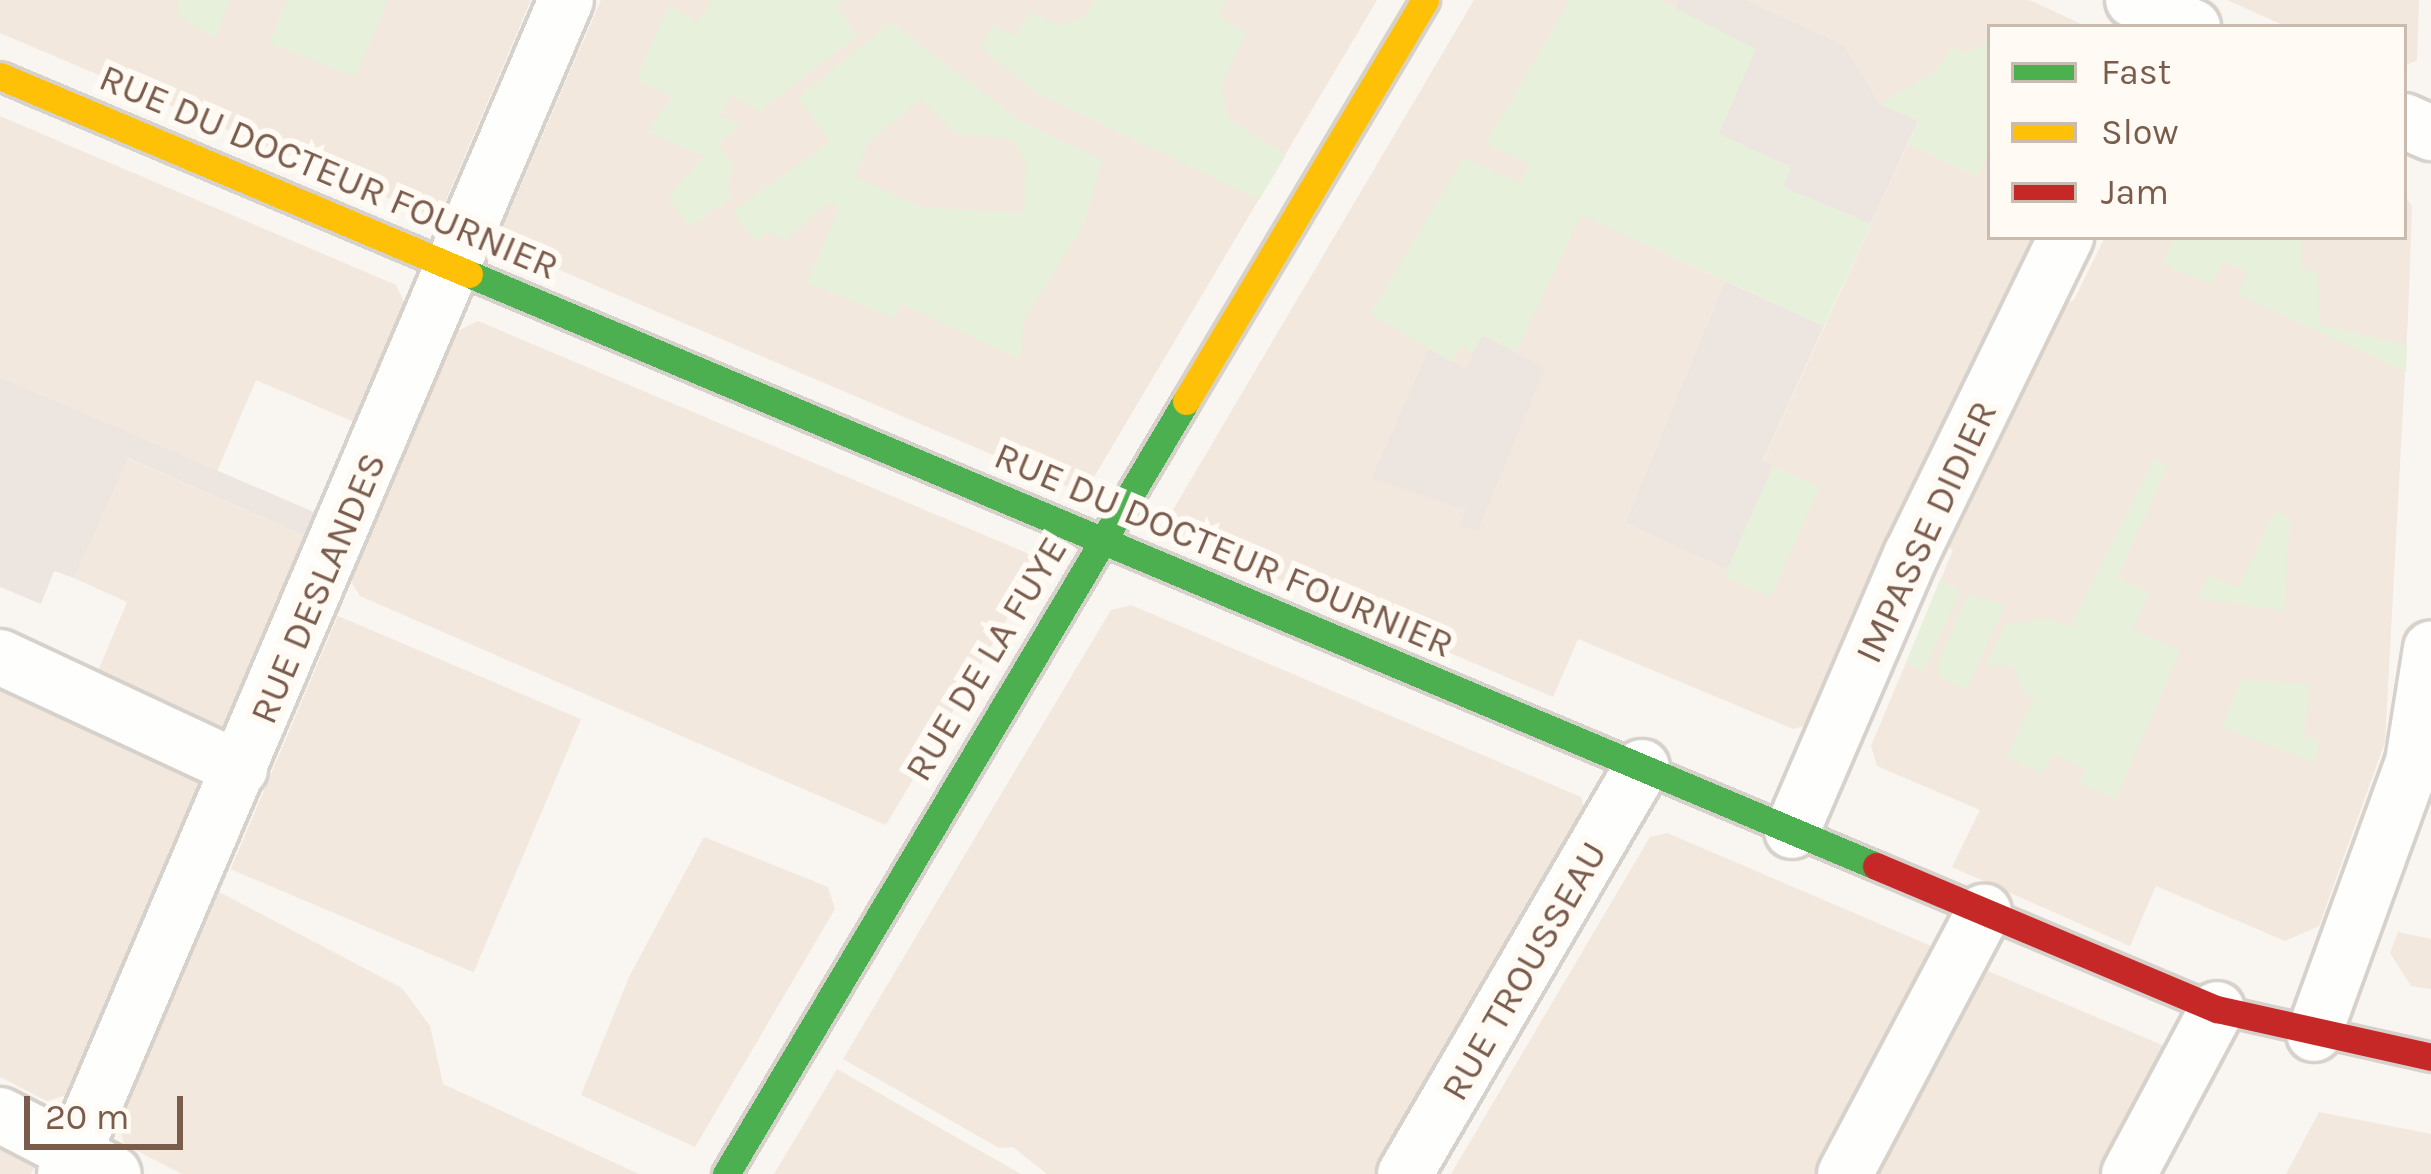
<!DOCTYPE html>
<style>
body{margin:0}
#map{position:relative;width:2431px;height:1174px;overflow:hidden;background:#f9f5f0;font-family:Karla,sans-serif}
div>[style]{position:absolute}
.residential>*{inset:0;background:#f2e8de;transform-origin:0 0}
.industrial>*{inset:0;background:#ede5e0}
.green>*{inset:0;background:#e7f0db;transform-origin:0 0}
.roads{filter:drop-shadow(3px 0 #d7d1cb) drop-shadow(-3px 0 #d7d1cb) drop-shadow(0 3px #d7d1cb) drop-shadow(0 -3px #d7d1cb)}
.street>*{height:54px;margin:-27px;padding:0 27px;transform-origin:27px;border-radius:27px;background:#fefefd}
.fast>*{height:27px;margin:-13.5px;padding:0 13.5px;transform-origin:13.5px;border-radius:13.5px;background:#4caf50}
.slow>*{height:27px;margin:-13.5px;padding:0 13.5px;transform-origin:13.5px;border-radius:13.5px;background:#ffc107}
.jam>*{height:27px;margin:-13.5px;padding:0 13.5px;transform-origin:13.5px;border-radius:13.5px;background:#c62828}
span{translate:-50% -50%;white-space:nowrap;text-align:center;line-height:1.15;-webkit-text-stroke:12px #fffaf3;paint-order:stroke}
.street-label{font-size:39px;color:#7a5c4d}
.legend{position:absolute;left:1987px;top:24px;width:420px;height:216px;box-sizing:border-box;background:#fffaf3;border:3px solid #cabbb1;margin:0;padding:15px 21px;list-style:none;font-size:36px;color:#7a5c4d}
.legend li{display:flex;align-items:center;gap:24px;height:60px}
.legend b{width:60px;border:3px solid #cabbb1}
.scale{position:absolute;left:24px;top:1096px;width:159px;height:54px;box-sizing:border-box;border:6px solid #7a5c4d;border-top:0;padding-left:15px;font-size:36px;line-height:42px;white-space:nowrap;color:#7a5c4d;-webkit-text-stroke:9px #fffaf3;paint-order:stroke}
</style>
<div id="map">
<div class="residential">
<div style="clip-path:polygon(0 0,531px 0,438px 219px,0 33px)"></div>
<div style="clip-path:polygon(601px 0,1377px 0,1091px 482px,1073px 489px,496px 243px)"></div>
<div style="clip-path:polygon(1474px 0,1679px 0,1581px 214px,1725px 281px,1625px 523px,1728px 569px,1772px 466px,1763px 461px,1918px 122px,1880px 104px,1844px 45px,1746px 0,2029px 0,2088px 27px,1990px 27px,1990px 237px,2041px 237px,1814px 723px,1793px 729px,1578px 639px,1553px 697px,1177px 536px,1170px 515px)"></div>
<div style="clip-path:polygon(2227px 0,2419px 0,2417px 60px,2404px 66px,2404px 27px,2287px 27px)"></div>
<div style="clip-path:polygon(0 116px,396px 285px,405px 304px,354px 422px,256px 380px,217px 471px,0 377px)"></div>
<div style="clip-path:polygon(2404px 194px,2412px 206px,2408px 317px,2385px 742px,2319px 926px,2285px 941px,2156px 886px,2130px 946px,1952px 867px,1980px 810px,1877px 766px,1871px 746px,1953px 550px,1943px 543px,2060px 305px,2074px 300px,2105px 237px,2404px 237px)"></div>
<div style="clip-path:polygon(478px 321px,1029px 554px,1036px 570px,886px 825px,360px 596px,351px 581px,441px 370px,458px 331px)"></div>
<div style="clip-path:polygon(127px 458px,305px 536px,214px 749px,90px 690px,127px 602px,74px 578px)"></div>
<div style="clip-path:polygon(1131px 605px,1581px 797px,1587px 820px,1377px 1174px,1047px 1174px,1013px 1147px,999px 1148px,843px 1059px,1111px 610px)"></div>
<div style="left:338px;top:616px;width:264px;height:275px;rotate:23deg"></div>
<div style="clip-path:polygon(0 664px,208px 764px,66px 1095px,47px 1101px,0 1077px)"></div>
<div style="clip-path:polygon(1667px 833px,1938px 949px,1820px 1174px,1451px 1174px,1650px 837px)"></div>
<div style="clip-path:polygon(704px 837px,828px 887px,835px 909px,695px 1147px,581px 1095px,630px 975px)"></div>
<div style="clip-path:polygon(219px 892px,402px 988px,430px 1026px,443px 1084px,639px 1174px,182px 1174px,124px 1144px,118px 1124px)"></div>
<div style="clip-path:polygon(2398px 932px,2431px 939px,2431px 989px,2411px 986px,2390px 953px)"></div>
<div style="clip-path:polygon(1967px 962px,2176px 1051px,2111px 1174px,1855px 1174px)"></div>
<div style="clip-path:polygon(837px 1069px,961px 1140px,1021px 1174px,774px 1174px)"></div>
<div style="clip-path:polygon(2319px 1112px,2431px 1134px,2431px 1174px,2286px 1174px)"></div>
<div style="clip-path:polygon(0 1149px,35px 1167px,31px 1174px,0 1174px)"></div>
</div>
<div class="industrial">
<div style="clip-path:polygon(1679px 0,1746px 0,1844px 45px,1880px 104px,1918px 121px,1871px 224px,1782px 187px,1790px 167px,1718px 134px,1675px 10px)"></div>
<div style="clip-path:polygon(1725px 281px,1824px 326px,1763px 460px,1773px 466px,1729px 570px,1625px 523px)"></div>
<div style="clip-path:polygon(1482px 335px,1545px 368px,1477px 532px,1460px 525px,1466px 510px,1372px 478px,1429px 349px,1466px 369px)"></div>
<div style="clip-path:polygon(0 377px,316px 513px,305px 536px,128px 458px,74px 578px,54px 571px,41px 604px,0 587px)"></div>
</div>
<div class="green">
<div style="clip-path:polygon(179px 0,230px 0,215px 38px,177px 15px)"></div>
<div style="clip-path:polygon(287px 0,388px 0,355px 77px,269px 43px)"></div>
<div style="clip-path:polygon(712px 0,846px 0,837px 7px,857px 36px,759px 111px,731px 95px,720px 116px,740px 125px,718px 144px,734px 168px,726px 187px,733px 197px,689px 227px,668px 198px,704px 156px,647px 132px,672px 96px,636px 80px,669px 5px,698px 22px)"></div>
<div style="clip-path:polygon(1096px 0,1226px 0,1217px 15px,1246px 33px,1221px 86px,1227px 118px,1286px 155px,1259px 200px,1037px 93px,980px 47px,994px 24px,1015px 37px,1030px 12px,1058px 25px,1083px 18px)"></div>
<div style="clip-path:polygon(1570px 0,1659px 0,1756px 49px,1719px 134px,1791px 168px,1783px 187px,1871px 224px,1824px 326px,1581px 215px,1516px 352px,1482px 335px,1474px 352px,1460px 346px,1452px 362px,1370px 314px,1464px 157px,1521px 184px,1529px 164px,1486px 144px)"></div>
<div style="clip-path:polygon(evenodd,891px 22px,1020px 121px,1102px 160px,1084px 224px,1024px 320px,1020px 359px,901px 304px,894px 318px,807px 282px,839px 208px,830px 202px,787px 239px,767px 233px,756px 241px,732px 211px,830px 142px,798px 98px,891px 22px,921px 99px,956px 134px,1012px 139px,1025px 160px,1024px 213px,922px 207px,854px 177px,867px 143px,921px 99px)"></div>
<div style="clip-path:polygon(1990px 41px,1990px 149px,1977px 177px,1908px 144px,1918px 121px,1880px 104px,1936px 71px,1952px 47px,1966px 53px)"></div>
<div style="clip-path:polygon(2175px 237px,2302px 237px,2302px 268px,2318px 273px,2320px 325px,2407px 345px,2406px 372px,2245px 298px,2238px 294px,2247px 272px,2223px 262px,2210px 285px,2163px 263px)"></div>
<div style="clip-path:polygon(2154px 459px,2168px 465px,2117px 578px,2149px 593px,2133px 629px,2180px 651px,2116px 799px,2080px 784px,2086px 770px,2053px 754px,2042px 774px,2007px 756px,2034px 699px,2021px 691px,2015px 667px,1985px 666px,2006px 625px,2048px 618px,2070px 627px)"></div>
<div style="left:1773px;top:466px;width:51px;height:121px;rotate:24deg"></div>
<div style="clip-path:polygon(2275px 511px,2290px 518px,2284px 611px,2198px 598px,2208px 575px,2238px 588px)"></div>
<div style="clip-path:polygon(1940px 580px,1960px 591px,1924px 671px,1906px 663px)"></div>
<div style="clip-path:polygon(1969px 594px,2005px 605px,1966px 690px,1938px 676px,1938px 662px)"></div>
<div style="clip-path:polygon(2242px 679px,2309px 685px,2304px 737px,2318px 739px,2316px 763px,2222px 727px)"></div>
</div>
<div class="roads">
<div class="street">
<div style="left:2133px;top:0;width:66px;rotate:24.2deg"></div>
<div style="left:2404px;top:121px;width:30px;rotate:24deg"></div>
<div style="left:0;top:657px;width:265px;rotate:25deg"></div>
<div style="left:1792px;top:831px;width:301px;rotate:-66.7deg"></div>
<div style="left:1911px;top:555px;width:354px;rotate:-64deg"></div>
<div style="left:2314px;top:1034px;width:289px;rotate:-70deg"></div>
<div style="left:2413px;top:762px;width:115px;rotate:-81deg"></div>
<div style="left:0;top:1115px;width:128px;rotate:27.4deg"></div>
<div style="left:65px;top:1174px;width:1276px;rotate:-66.89deg"></div>
<div style="left:1405px;top:1174px;width:471px;rotate:-59.8deg"></div>
<div style="left:1845px;top:1174px;width:297px;rotate:-62.1deg"></div>
<div style="left:2129px;top:1174px;width:187px;rotate:-61.9deg"></div>
</div>
<div class="fast">
<div style="left:469px;top:274px;width:1526px;rotate:22.82deg"></div>
<div style="left:726px;top:1174px;width:900px;rotate:-59.24deg"></div>
</div>
<div class="slow">
<div style="left:0;top:76px;width:509px;rotate:22.89deg"></div>
<div style="left:1186px;top:401px;width:467px;rotate:-59.2deg"></div>
</div>
<div class="jam">
<div style="left:1876px;top:866px;width:370px;rotate:22.8deg"></div>
<div style="left:2217px;top:1009px;width:219px;rotate:12.6deg"></div>
</div>
</div>
<div class="street-label">
<span style="left:329px;top:172px;rotate:23deg">RUE DU DOCTEUR FOURNIER</span>
<span style="left:1926px;top:532px;rotate:-65deg">IMPASSE DIDIER</span>
<span style="left:1224px;top:550px;rotate:23deg">RUE DU DOCTEUR FOURNIER</span>
<span style="left:318px;top:588px;rotate:-67deg">RUE DESLANDES</span>
<span style="left:986px;top:659px;rotate:-59deg">RUE DE LA FUYE</span>
<span style="left:1524px;top:971px;rotate:-60deg">RUE TROUSSEAU</span>
</div>
<ul class="legend">
<li><b style="height:15px;background:#4caf50"></b>Fast</li>
<li><b style="height:15px;background:#ffc107"></b>Slow</li>
<li><b style="height:15px;background:#c62828"></b>Jam</li>
</ul>
<div class="scale">20 m</div>
</div>
